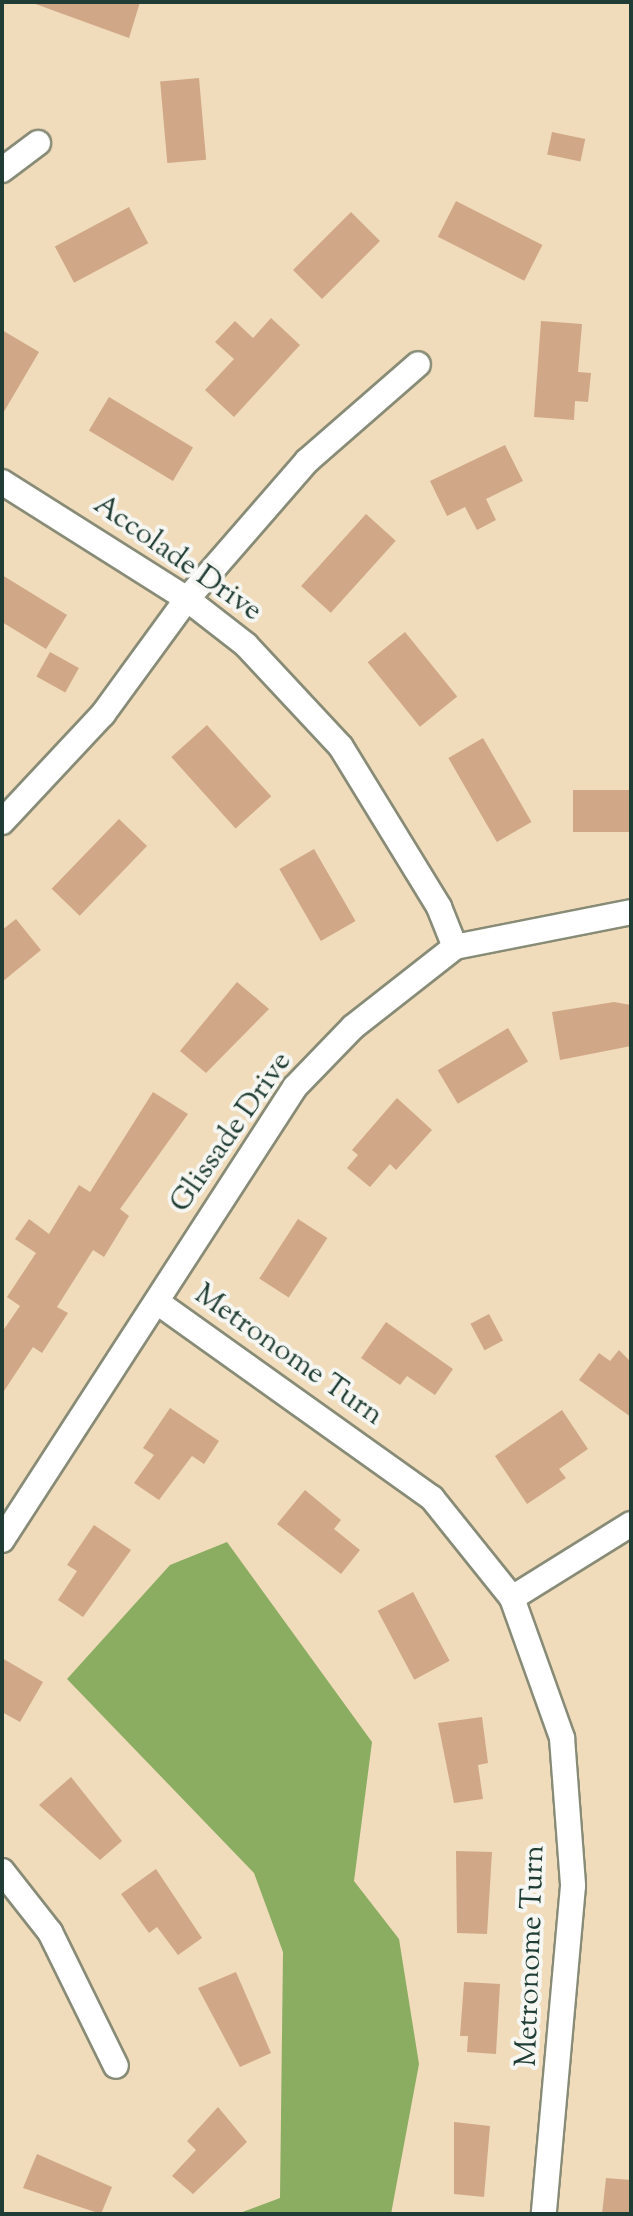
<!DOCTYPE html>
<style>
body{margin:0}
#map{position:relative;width:633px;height:2216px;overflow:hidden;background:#f0dbba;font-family:"Sorts Mill Goudy",serif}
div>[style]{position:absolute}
.forest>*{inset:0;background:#8aad62}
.building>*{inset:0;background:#d0a887;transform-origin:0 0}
.roads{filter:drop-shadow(2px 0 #888c77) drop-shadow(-2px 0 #888c77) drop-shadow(0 2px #888c77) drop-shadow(0 -2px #888c77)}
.street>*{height:24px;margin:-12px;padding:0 12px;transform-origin:12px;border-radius:12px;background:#fff}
span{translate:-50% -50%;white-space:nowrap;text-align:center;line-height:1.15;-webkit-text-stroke:8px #f6f6f2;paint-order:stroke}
.street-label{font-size:30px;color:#1f3d34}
.frame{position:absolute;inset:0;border:4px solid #1f3d34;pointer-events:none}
</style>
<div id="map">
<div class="forest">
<div style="clip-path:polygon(227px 1542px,372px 1742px,354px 1881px,399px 1939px,419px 2064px,391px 2214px,237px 2214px,280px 2198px,283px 1952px,254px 1873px,67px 1679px,170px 1565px)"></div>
</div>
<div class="building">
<div style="clip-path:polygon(30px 2px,140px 2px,129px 38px)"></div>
<div style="left:199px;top:78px;width:82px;height:39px;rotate:85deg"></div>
<div style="left:552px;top:132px;width:34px;height:23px;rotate:12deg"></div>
<div style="left:456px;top:201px;width:97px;height:40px;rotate:27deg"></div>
<div style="left:129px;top:207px;width:41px;height:84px;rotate:62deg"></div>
<div style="left:351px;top:212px;width:41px;height:82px;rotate:45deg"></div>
<div style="clip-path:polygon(271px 318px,300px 345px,234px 417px,205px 390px,234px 359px,215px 342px,235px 321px,253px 338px)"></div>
<div style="clip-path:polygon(541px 321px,582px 324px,578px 372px,591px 373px,588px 402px,575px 401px,574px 420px,534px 417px)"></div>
<div style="clip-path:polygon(2px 330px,39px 352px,2px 415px)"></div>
<div style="left:109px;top:397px;width:98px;height:39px;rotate:31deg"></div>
<div style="clip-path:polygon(505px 445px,523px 481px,486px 499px,496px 520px,477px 530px,465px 507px,447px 516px,430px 481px)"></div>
<div style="left:366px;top:514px;width:40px;height:97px;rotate:42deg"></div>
<div style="clip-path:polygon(2px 575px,67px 615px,46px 649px,2px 622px)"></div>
<div style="left:405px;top:632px;width:83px;height:48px;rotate:51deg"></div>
<div style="left:50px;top:652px;width:33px;height:28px;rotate:29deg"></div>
<div style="left:207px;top:725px;width:96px;height:48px;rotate:48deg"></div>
<div style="left:483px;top:738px;width:97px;height:40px;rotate:60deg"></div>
<div style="left:631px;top:790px;width:42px;height:58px;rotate:90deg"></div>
<div style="left:119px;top:819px;width:39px;height:97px;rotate:44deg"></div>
<div style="left:314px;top:849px;width:83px;height:40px;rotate:60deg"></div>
<div style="clip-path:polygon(16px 919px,41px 950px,2px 982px,2px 930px)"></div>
<div style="clip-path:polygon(237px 982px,269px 1009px,206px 1073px,180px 1051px)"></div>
<div style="clip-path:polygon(614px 1002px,631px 1005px,631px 1046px,560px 1060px,552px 1012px)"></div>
<div style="left:508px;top:1028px;width:39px;height:82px;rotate:59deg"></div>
<div style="clip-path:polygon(153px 1092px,188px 1114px,120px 1209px,129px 1216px,104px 1257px,93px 1250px,57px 1307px,68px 1313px,42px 1353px,33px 1347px,2px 1394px,2px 1332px,20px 1306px,7px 1297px,36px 1253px,15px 1239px,29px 1219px,49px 1234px,79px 1185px,90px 1192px)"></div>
<div style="clip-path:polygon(397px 1098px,432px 1130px,396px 1170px,390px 1164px,370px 1187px,347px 1168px,358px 1155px,352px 1150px)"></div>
<div style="left:298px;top:1219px;width:35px;height:71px;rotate:33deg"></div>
<div style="left:489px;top:1314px;width:30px;height:21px;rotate:62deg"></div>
<div style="clip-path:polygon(386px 1322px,453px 1369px,435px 1395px,407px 1376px,400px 1385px,361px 1358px)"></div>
<div style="clip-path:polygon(619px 1350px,631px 1362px,631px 1417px,579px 1380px,599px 1353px,610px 1361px)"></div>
<div style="clip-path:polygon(170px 1408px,219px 1441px,204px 1464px,192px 1456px,159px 1500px,134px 1483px,154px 1455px,143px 1448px)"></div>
<div style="clip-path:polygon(562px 1410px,588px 1449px,559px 1469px,566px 1478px,527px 1504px,495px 1456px)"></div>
<div style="clip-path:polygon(305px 1490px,341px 1520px,334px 1529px,360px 1550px,341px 1574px,277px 1524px)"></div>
<div style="clip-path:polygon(94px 1525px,131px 1550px,83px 1617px,58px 1600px,77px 1571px,67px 1565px)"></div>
<div style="left:413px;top:1592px;width:78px;height:40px;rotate:62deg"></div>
<div style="clip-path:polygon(2px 1658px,43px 1682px,20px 1722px,2px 1712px)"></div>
<div style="clip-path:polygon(482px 1717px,488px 1763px,478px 1765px,483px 1799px,454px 1803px,438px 1723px)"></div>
<div style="clip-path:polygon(71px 1777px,122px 1841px,100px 1860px,39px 1805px)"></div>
<div style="clip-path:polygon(456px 1851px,492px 1852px,487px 1934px,457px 1933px)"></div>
<div style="clip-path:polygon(156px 1869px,202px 1938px,178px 1955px,157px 1927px,149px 1933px,121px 1894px)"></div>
<div style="clip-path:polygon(236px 1972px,271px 2053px,240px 2067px,198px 1988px)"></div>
<div style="clip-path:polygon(464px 1982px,500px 1984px,496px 2054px,467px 2052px,468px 2036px,460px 2036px)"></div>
<div style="clip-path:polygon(218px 2107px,247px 2142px,193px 2194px,172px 2176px,196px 2150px,187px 2141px)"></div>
<div style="clip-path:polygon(454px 2122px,490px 2126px,484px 2197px,454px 2194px)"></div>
<div style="clip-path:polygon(37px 2154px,112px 2187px,101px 2214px,23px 2188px)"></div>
<div style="clip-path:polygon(606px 2178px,631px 2180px,631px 2214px,602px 2214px)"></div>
</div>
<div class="roads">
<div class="street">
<div style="left:2px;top:170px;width:45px;rotate:-36.9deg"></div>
<div style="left:2px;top:482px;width:219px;rotate:32.3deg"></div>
<div style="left:187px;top:599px;width:75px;rotate:37.9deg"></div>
<div style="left:246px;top:645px;width:139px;rotate:47deg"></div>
<div style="left:341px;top:747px;width:188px;rotate:58.5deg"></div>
<div style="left:439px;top:907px;width:43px;rotate:68.2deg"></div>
<div style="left:2px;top:822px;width:148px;rotate:-46.9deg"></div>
<div style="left:103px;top:714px;width:142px;rotate:-53.9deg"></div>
<div style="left:187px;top:599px;width:183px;rotate:-49deg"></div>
<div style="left:307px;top:461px;width:147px;rotate:-41.1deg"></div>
<div style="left:157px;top:1302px;width:338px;rotate:35.5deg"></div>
<div style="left:432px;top:1498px;width:128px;rotate:51.3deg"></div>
<div style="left:512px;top:1598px;width:149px;rotate:70.3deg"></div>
<div style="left:562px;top:1738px;width:148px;rotate:85.7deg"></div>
<div style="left:573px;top:1886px;width:329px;rotate:95.1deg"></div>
<div style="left:2px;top:1540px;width:539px;rotate:-57.11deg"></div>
<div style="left:295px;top:1087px;width:83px;rotate:-46deg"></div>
<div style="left:353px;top:1027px;width:130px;rotate:-38.1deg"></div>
<div style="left:455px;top:947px;width:179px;rotate:-11.2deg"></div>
<div style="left:512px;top:1598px;width:140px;rotate:-31.9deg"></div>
<div style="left:2px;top:1871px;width:78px;rotate:51.8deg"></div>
<div style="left:50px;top:1932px;width:149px;rotate:63.8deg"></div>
</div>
</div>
<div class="street-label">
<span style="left:177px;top:559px;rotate:35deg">Accolade Drive</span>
<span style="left:232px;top:1133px;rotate:-55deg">Glissade Drive</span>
<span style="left:288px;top:1356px;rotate:35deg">Metronome Turn</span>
<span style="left:532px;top:1956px;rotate:-88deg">Metronome Turn</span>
</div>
<div class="frame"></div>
</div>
